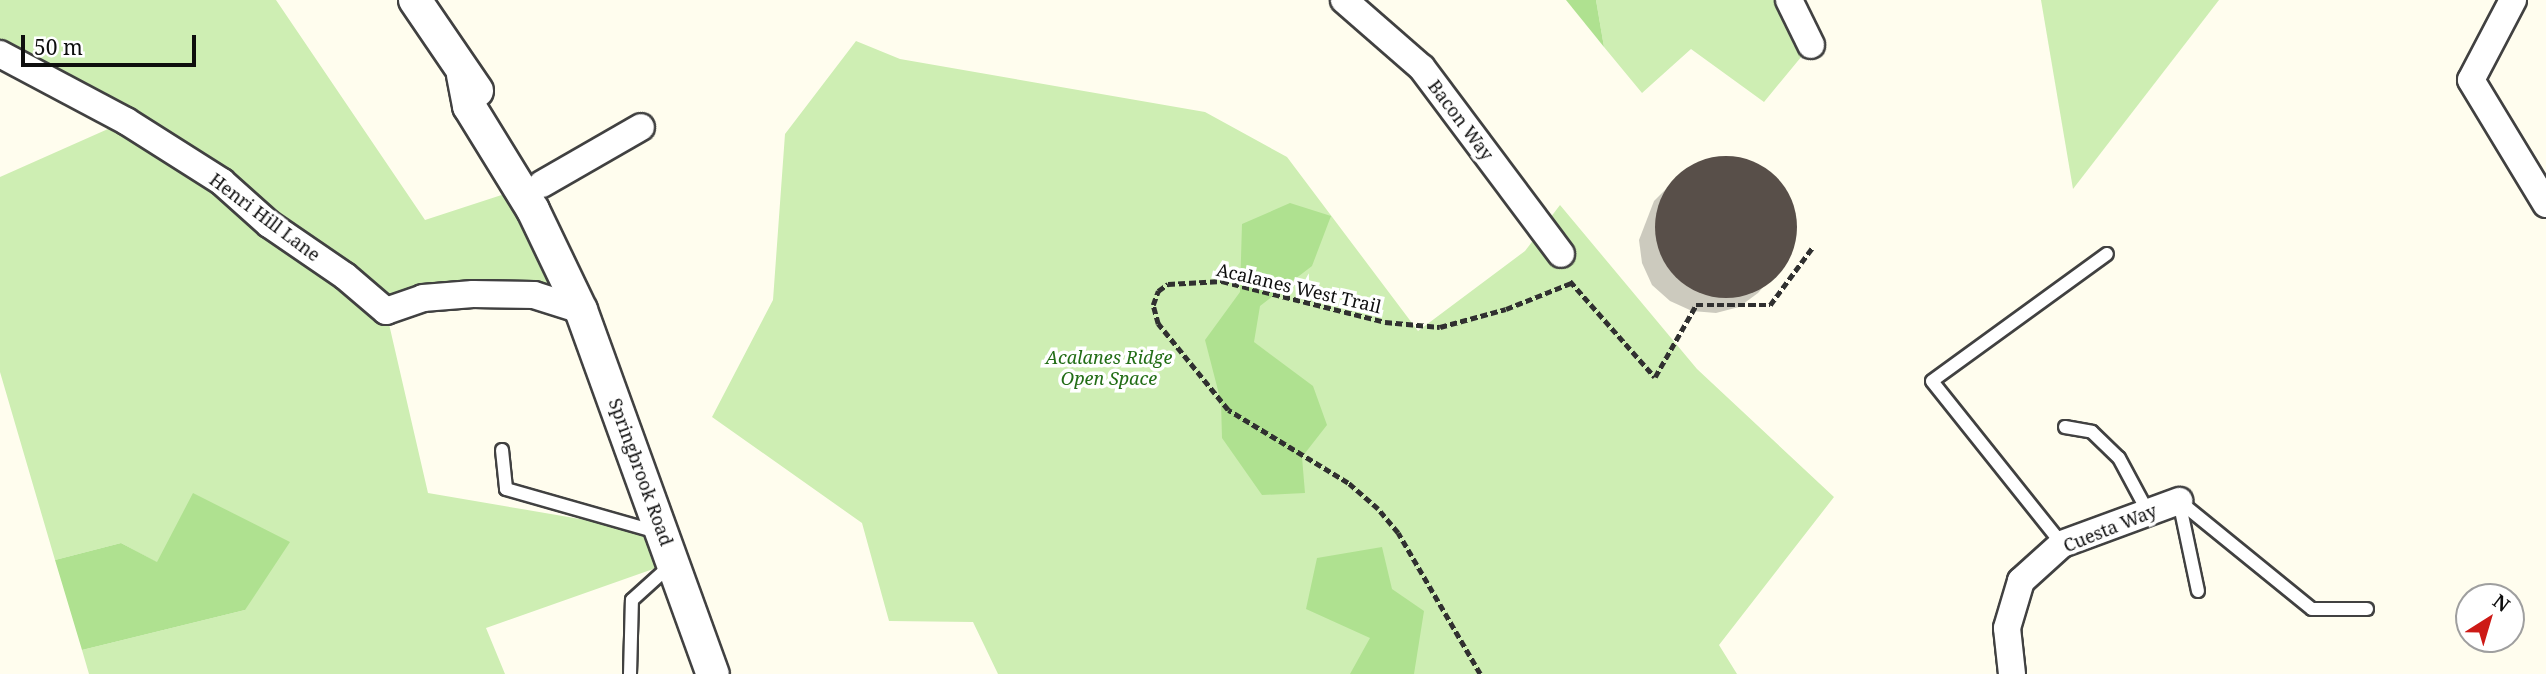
<!DOCTYPE html>
<style>
body{margin:0}
#map{position:relative;width:2546px;height:674px;overflow:hidden;background:#fffdee;font-family:"Noto Serif",serif}
div>[style]{position:absolute}
.green>*{inset:0;background:#ceeeb3}
.forest>*{inset:0;background:#afe190}
.shadow>*{inset:0;background:#0003}
.building>*{inset:0;background:#584f49}
.round{border-radius:50%}
.path>*{height:4.5px;margin-top:-2.25px;transform-origin:0;background:repeating-linear-gradient(90deg,#303030 0 7px,transparent 0 10.5px)}
.roads{filter:drop-shadow(2px 0 #414141) drop-shadow(-2px 0 #414141) drop-shadow(0 2px #414141) drop-shadow(0 -2px #414141)}
.service>*{height:12px;margin:-6px;padding:0 6px;transform-origin:6px;border-radius:6px;background:#fff}
.minor>*{height:26px;margin:-13px;padding:0 13px;transform-origin:13px;border-radius:13px;background:#fff}
.tertiary>*{height:32px;margin:-16px;padding:0 16px;transform-origin:16px;border-radius:16px;background:#fff}
span{translate:-50% -50%;white-space:nowrap;text-align:center;line-height:1.15;-webkit-text-stroke:7px #fff;paint-order:stroke}
.street-label{font-size:18px;color:#0e0e0e}
.park-label{font-size:18px;color:#226d16;font-style:italic}
.north{position:absolute;left:2455px;top:583px;width:70px;height:70px;box-sizing:border-box;background:#fff;border:2px solid #9f9f9f;border-radius:50%;rotate:37deg;font-size:19px;font-weight:700;line-height:28px;text-align:center;color:#0e0e0e}
.north::after{content:'';display:block;margin:auto;width:24px;height:32px;background:#cd1a16;clip-path:polygon(50% 0,100% 100%,50% 72%,0 100%)}
.scale{position:absolute;left:21px;top:35px;width:175px;height:32px;box-sizing:border-box;border:4px solid #0e0e0e;border-top:0;padding-left:9px;font-size:21px;line-height:24px;white-space:nowrap;color:#0e0e0e;-webkit-text-stroke:5px #fff;paint-order:stroke}
</style>
<div id="map">
<div class="green">
<div style="clip-path:polygon(0 0,276px 0,425px 220px,514px 191px,553px 297px,386px 311px,428px 493px,662px 533px,673px 562px,486px 628px,505px 674px,89px 674px,82px 650px,245px 610px,121px 543px,55px 560px,0 372px,0 177px,126px 121px,0 54px)"></div>
<div style="clip-path:polygon(1596px 0,1789px 0,1811px 45px,1764px 102px,1691px 49px,1642px 93px,1604px 47px)"></div>
<div style="clip-path:polygon(2041px 0,2219px 0,2073px 189px)"></div>
<div style="clip-path:polygon(856px 41px,900px 59px,1205px 112px,1287px 157px,1418px 331px,1525px 251px,1560px 205px,1697px 369px,1834px 497px,1719px 645px,1737px 674px,998px 674px,973px 622px,889px 621px,862px 523px,712px 417px,773px 300px,785px 134px)"></div>
</div>
<div class="forest">
<div style="clip-path:polygon(1566px 0,1596px 0,1604px 47px)"></div>
<div style="clip-path:polygon(1290px 203px,1331px 216px,1312px 266px,1260px 306px,1254px 342px,1313px 386px,1327px 425px,1302px 457px,1305px 493px,1262px 495px,1222px 438px,1221px 402px,1205px 340px,1240px 292px,1242px 224px)"></div>
<div style="clip-path:polygon(193px 493px,290px 542px,245px 610px,82px 650px,55px 560px,121px 543px,157px 562px)"></div>
<div style="clip-path:polygon(1382px 547px,1392px 589px,1424px 611px,1414px 674px,1350px 674px,1370px 638px,1306px 609px,1317px 558px)"></div>
</div>
<div class="shadow">
<div style="clip-path:polygon(1727px 157px,1767px 170px,1783px 188px,1793px 210px,1795px 234px,1789px 257px,1758px 293px,1739px 307px,1716px 313px,1692px 311px,1670px 301px,1652px 285px,1642px 263px,1639px 240px,1654px 201px,1686px 169px)"></div>
</div>
<div class="building">
<div class="round" style="left:1655px;top:156px;width:142px;height:142px"></div>
</div>
<div class="path">
<div style="left:1570px;top:281px;width:128px;rotate:48.5deg"></div>
<div style="left:1655px;top:377px;width:83px;rotate:-60.3deg"></div>
<div style="left:1696px;top:305px;width:74px"></div>
<div style="left:1770px;top:305px;width:71px;rotate:-53.6deg"></div>
<div style="left:1480px;top:674px;width:163px;rotate:-120.2deg"></div>
<div style="left:1398px;top:533px;width:31px;rotate:-130deg"></div>
<div style="left:1378px;top:509px;width:40px;rotate:-139deg"></div>
<div style="left:1348px;top:483px;width:140px;rotate:-148.7deg"></div>
<div style="left:1228px;top:410px;width:111px;rotate:-129.1deg"></div>
<div style="left:1158px;top:324px;width:20px;rotate:-105deg"></div>
<div style="left:1153px;top:305px;width:15px;rotate:-70deg"></div>
<div style="left:1158px;top:291px;width:12px;rotate:-35deg"></div>
<div style="left:1168px;top:284px;width:54px;rotate:-3.2deg"></div>
<div style="left:1222px;top:281px;width:168px;rotate:14.1deg"></div>
<div style="left:1385px;top:322px;width:55px;rotate:5.2deg"></div>
<div style="left:1440px;top:327px;width:68px;rotate:-15.3deg"></div>
<div style="left:1506px;top:309px;width:70px;rotate:-21.8deg"></div>
</div>
<div class="roads">
<div class="service">
<div style="left:2065px;top:427px;width:27px;rotate:10deg"></div>
<div style="left:2092px;top:432px;width:37px;rotate:44deg"></div>
<div style="left:2119px;top:458px;width:61px;rotate:61.8deg"></div>
<div style="left:502px;top:450px;width:39px;rotate:84deg"></div>
<div style="left:506px;top:489px;width:157px;rotate:15.9deg"></div>
<div style="left:2179px;top:501px;width:171px;rotate:39.1deg"></div>
<div style="left:2312px;top:609px;width:55px"></div>
<div style="left:2179px;top:501px;width:92px;rotate:78.1deg"></div>
<div style="left:2062px;top:544px;width:208px;rotate:-128.6deg"></div>
<div style="left:1932px;top:381px;width:216px;rotate:-36deg"></div>
<div style="left:630px;top:674px;width:74px;rotate:-88.5deg"></div>
<div style="left:632px;top:600px;width:55px;rotate:-42.1deg"></div>
</div>
<div class="minor">
<div style="left:1344px;top:0;width:103px;rotate:41.1deg"></div>
<div style="left:1422px;top:68px;width:232px;rotate:53.2deg"></div>
<div style="left:1789px;top:0;width:50px;rotate:63.9deg"></div>
<div style="left:2513px;top:0;width:90px;rotate:117.7deg"></div>
<div style="left:2471px;top:80px;width:145px;rotate:58.8deg"></div>
<div style="left:0;top:54px;width:143px;rotate:28deg"></div>
<div style="left:126px;top:121px;width:114px;rotate:32.4deg"></div>
<div style="left:222px;top:182px;width:63px;rotate:41.8deg"></div>
<div style="left:269px;top:224px;width:92px;rotate:34.4deg"></div>
<div style="left:345px;top:276px;width:54px;rotate:40.5deg"></div>
<div style="left:386px;top:311px;width:39px;rotate:-19deg"></div>
<div style="left:423px;top:298px;width:50px;rotate:-4.6deg"></div>
<div style="left:473px;top:294px;width:61px;rotate:0.9deg"></div>
<div style="left:534px;top:295px;width:49px;rotate:17.7deg"></div>
<div style="left:542px;top:184px;width:114px;rotate:-29.9deg"></div>
<div style="left:2012px;top:674px;width:46px;rotate:-96.2deg"></div>
<div style="left:2007px;top:628px;width:49px;rotate:-73.4deg"></div>
<div style="left:2021px;top:581px;width:55px;rotate:-42.1deg"></div>
<div style="left:2062px;top:544px;width:125px;rotate:-20.2deg"></div>
</div>
<div class="tertiary">
<div style="left:415px;top:0;width:110px;rotate:55.7deg"></div>
<div style="left:463px;top:75px;width:32px;rotate:79deg"></div>
<div style="left:469px;top:106px;width:122px;rotate:58.4deg"></div>
<div style="left:533px;top:210px;width:111px;rotate:64.4deg"></div>
<div style="left:581px;top:310px;width:387px;rotate:70.1deg"></div>
</div>
</div>
<div class="street-label">
<span style="left:1461px;top:120px;rotate:53deg">Bacon Way</span>
<span style="left:265px;top:217px;rotate:37deg">Henri Hill Lane</span>
<span style="left:1299px;top:288px;rotate:13deg">Acalanes West Trail</span>
<span style="left:641px;top:472px;rotate:70deg">Springbrook Road</span>
<span style="left:2110px;top:528px;rotate:-22deg">Cuesta Way</span>
</div>
<div class="park-label">
<span style="left:1109px;top:368px">Acalanes Ridge<br>Open Space</span>
</div>
<div class="north">N</div>
<div class="scale">50 m</div>
</div>
